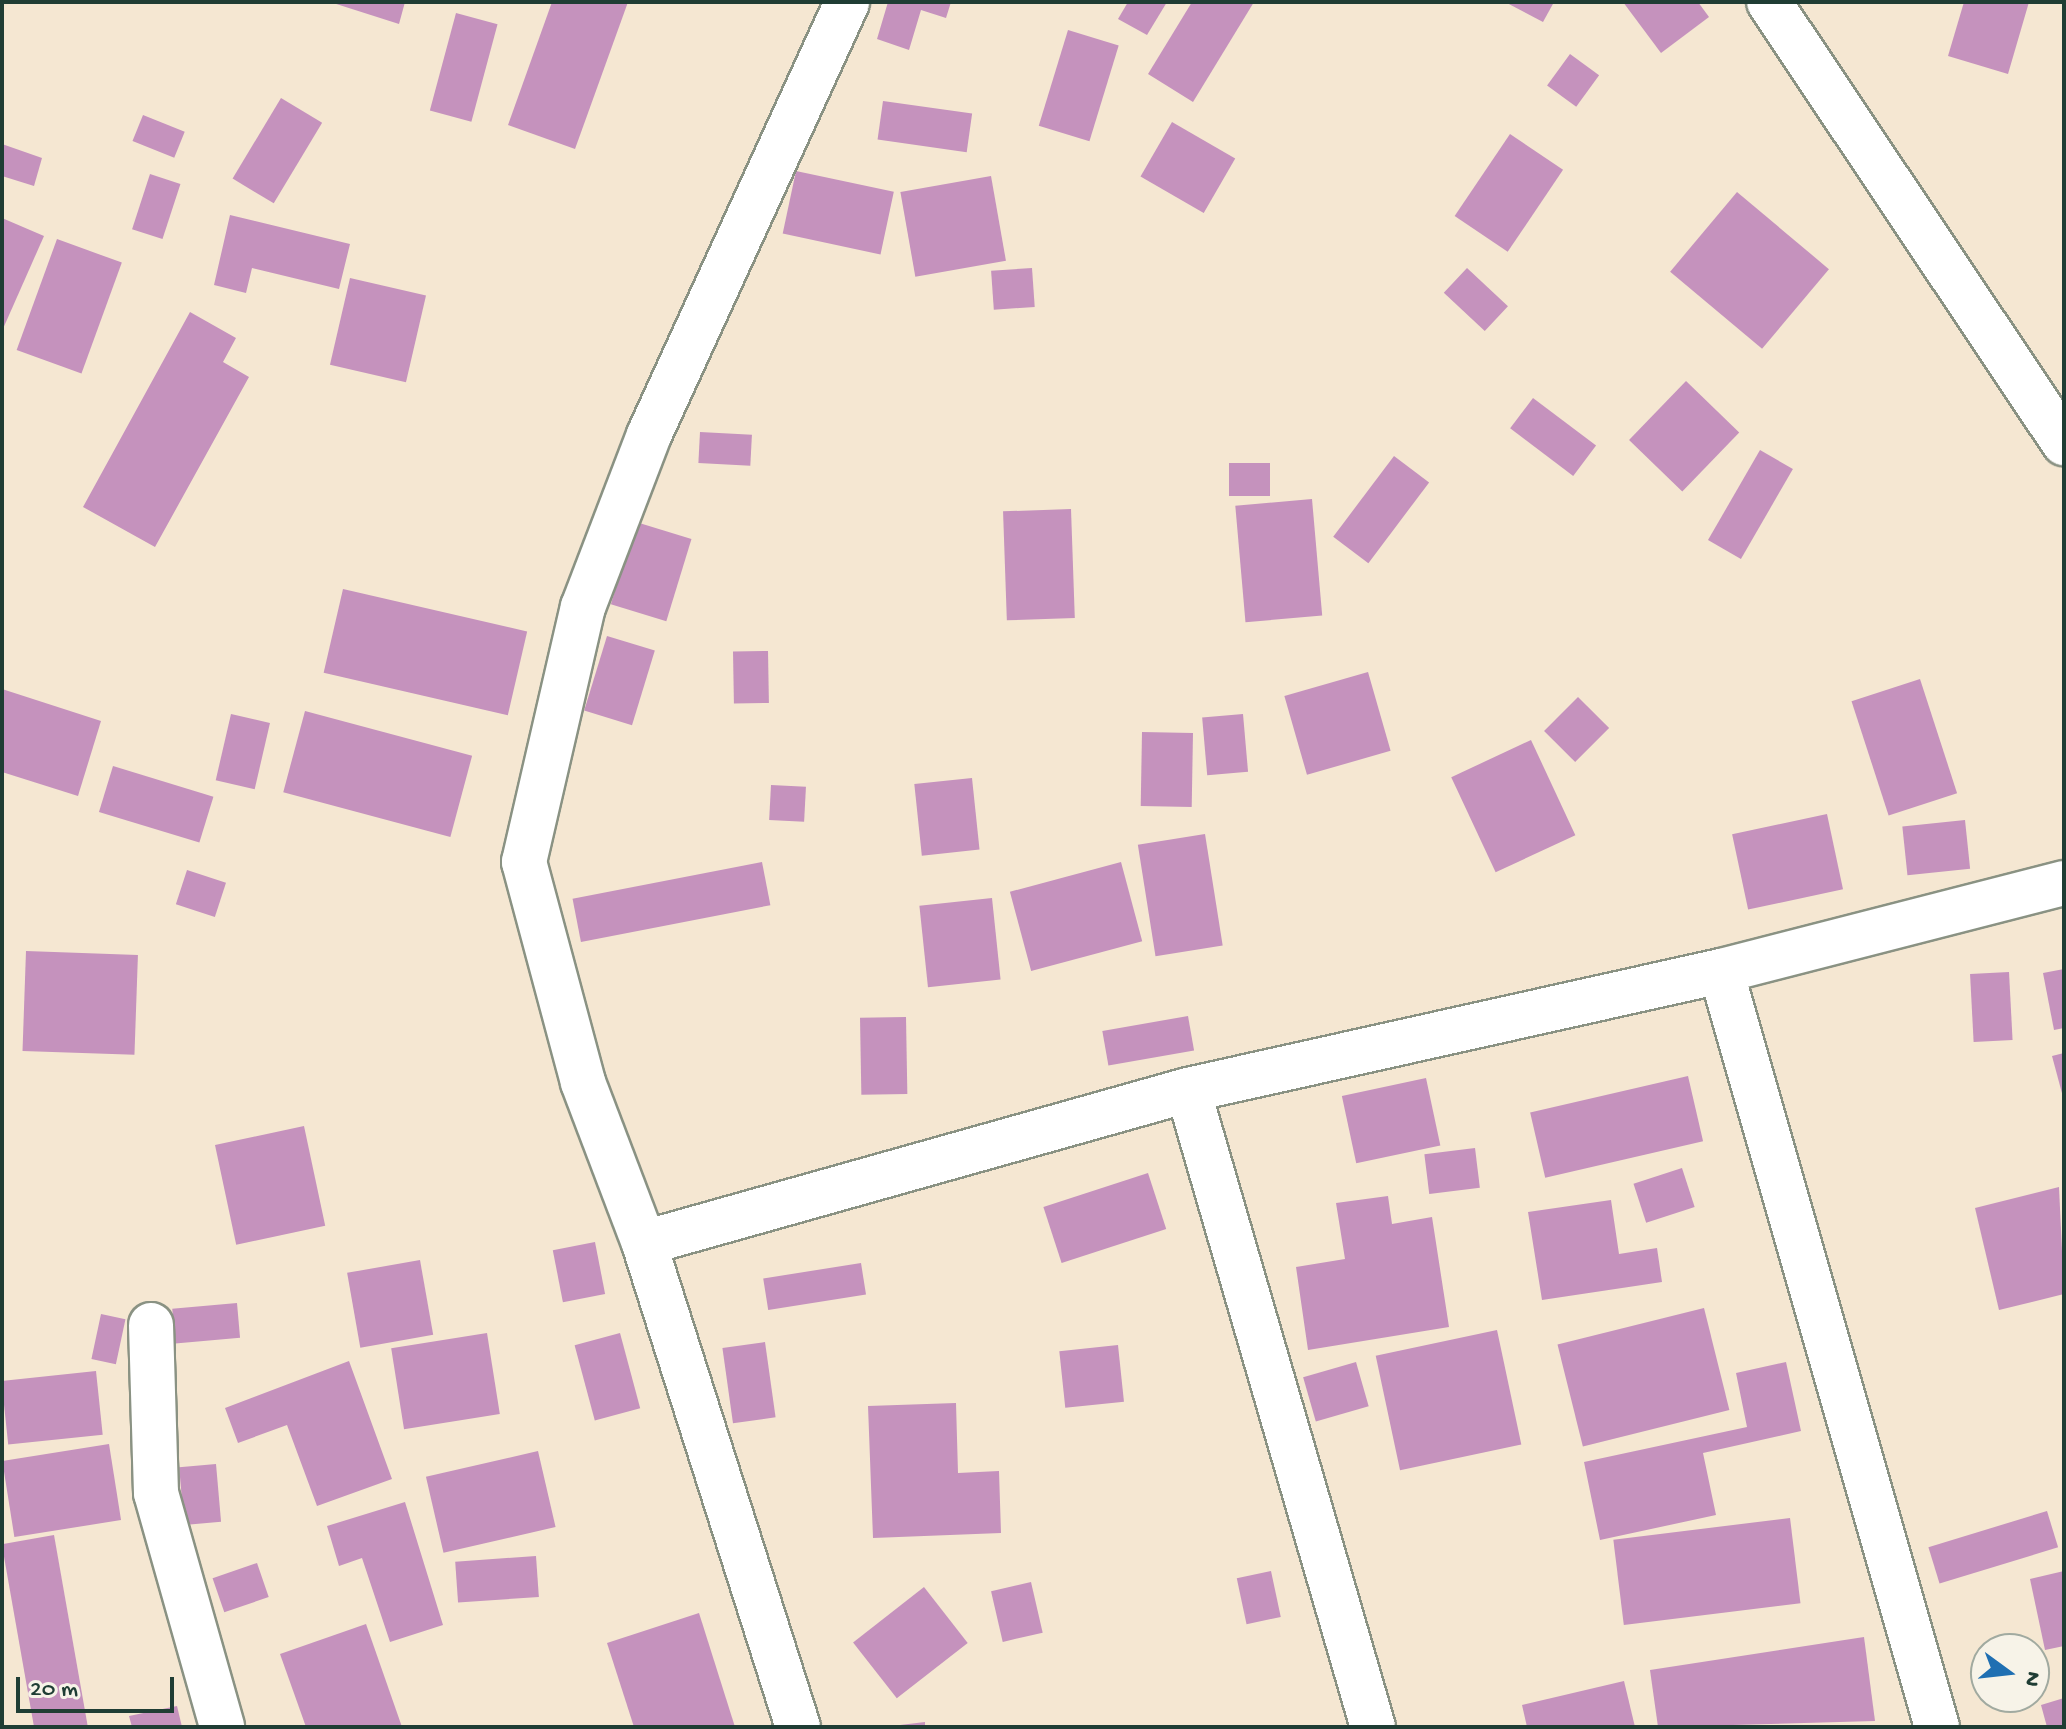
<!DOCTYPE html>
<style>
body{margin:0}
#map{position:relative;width:2066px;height:1729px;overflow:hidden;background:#f5e7d2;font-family:"Gochi Hand",sans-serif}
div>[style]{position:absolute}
.building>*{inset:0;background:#c592bd;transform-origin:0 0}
.roads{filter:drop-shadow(2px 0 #8a9283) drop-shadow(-2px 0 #8a9283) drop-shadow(0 2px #8a9283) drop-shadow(0 -2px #8a9283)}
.street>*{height:44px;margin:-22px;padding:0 22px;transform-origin:22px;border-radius:22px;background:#fff}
span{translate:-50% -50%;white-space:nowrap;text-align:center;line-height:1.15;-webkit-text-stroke:7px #f7f3e8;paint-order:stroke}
.frame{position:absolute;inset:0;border:4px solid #1f3d34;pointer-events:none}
.north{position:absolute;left:1970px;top:1633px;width:80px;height:80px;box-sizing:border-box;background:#f7f3e8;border:2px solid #a1aaa0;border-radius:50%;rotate:105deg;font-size:22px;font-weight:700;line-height:32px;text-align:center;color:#1f3d34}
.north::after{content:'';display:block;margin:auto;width:28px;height:36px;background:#1f6fb2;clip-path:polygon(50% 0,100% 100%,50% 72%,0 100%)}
.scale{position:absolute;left:16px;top:1677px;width:158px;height:36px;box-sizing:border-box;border:4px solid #1f3d34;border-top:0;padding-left:10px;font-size:24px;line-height:28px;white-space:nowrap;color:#1f3d34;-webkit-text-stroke:6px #f7f3e8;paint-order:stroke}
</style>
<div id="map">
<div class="building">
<div style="clip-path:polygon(330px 2px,405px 2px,399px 24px)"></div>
<div style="clip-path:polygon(552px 2px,628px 2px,575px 149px,508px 125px)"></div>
<div style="clip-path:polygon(888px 2px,951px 2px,946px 18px,921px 10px,909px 50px,877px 39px)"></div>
<div style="clip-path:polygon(1128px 2px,1167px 2px,1147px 35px,1118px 19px)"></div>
<div style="clip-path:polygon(1192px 2px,1254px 2px,1193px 102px,1148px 74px)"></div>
<div style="clip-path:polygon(1505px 2px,1554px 2px,1543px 22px)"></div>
<div style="clip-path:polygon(1623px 2px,1698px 2px,1709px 17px,1661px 53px)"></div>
<div style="clip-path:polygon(1964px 2px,2029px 2px,2008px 74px,1948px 56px)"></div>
<div style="left:456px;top:13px;width:43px;height:101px;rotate:15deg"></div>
<div style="left:1068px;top:30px;width:53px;height:100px;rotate:17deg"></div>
<div style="left:1570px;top:54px;width:36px;height:39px;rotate:36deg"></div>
<div style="left:281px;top:98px;width:48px;height:94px;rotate:31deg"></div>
<div style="left:883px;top:101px;width:90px;height:39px;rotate:8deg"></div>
<div style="left:143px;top:115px;width:45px;height:28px;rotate:22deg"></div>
<div style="left:1172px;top:122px;width:73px;height:63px;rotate:30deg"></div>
<div style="left:1510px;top:134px;width:64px;height:99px;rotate:34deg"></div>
<div style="clip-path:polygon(2px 144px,42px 158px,34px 186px,2px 176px)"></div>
<div style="left:796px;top:171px;width:100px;height:64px;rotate:12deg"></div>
<div style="left:150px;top:174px;width:32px;height:58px;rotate:18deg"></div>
<div style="left:991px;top:176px;width:86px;height:92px;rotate:80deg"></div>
<div style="left:1737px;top:192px;width:120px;height:104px;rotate:40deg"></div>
<div style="clip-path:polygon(230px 215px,350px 244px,339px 289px,252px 268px,246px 293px,214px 285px)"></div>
<div style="clip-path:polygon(2px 218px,44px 236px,2px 331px)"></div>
<div style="left:57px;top:239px;width:69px;height:118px;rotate:20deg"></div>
<div style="left:1032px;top:268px;width:39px;height:41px;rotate:86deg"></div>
<div style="left:1467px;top:268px;width:56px;height:34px;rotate:43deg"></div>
<div style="left:350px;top:278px;width:78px;height:89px;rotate:13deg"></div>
<div style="clip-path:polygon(190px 312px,236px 338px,223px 362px,249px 377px,155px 547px,83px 507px)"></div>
<div style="left:1686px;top:381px;width:74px;height:82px;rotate:44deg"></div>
<div style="left:1533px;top:398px;width:79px;height:38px;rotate:37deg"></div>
<div style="left:700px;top:432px;width:52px;height:31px;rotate:3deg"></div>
<div style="left:1760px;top:450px;width:38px;height:104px;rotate:30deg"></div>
<div style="left:1394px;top:456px;width:44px;height:101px;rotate:37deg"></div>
<div style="left:1229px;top:463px;width:41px;height:33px"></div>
<div style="left:1312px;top:499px;width:117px;height:77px;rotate:85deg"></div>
<div style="left:1071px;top:509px;width:109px;height:68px;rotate:88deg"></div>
<div style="left:636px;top:522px;width:58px;height:86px;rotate:17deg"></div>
<div style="left:343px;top:589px;width:189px;height:86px;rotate:13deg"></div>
<div style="left:607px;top:636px;width:50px;height:78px;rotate:17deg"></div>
<div style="left:768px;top:651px;width:52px;height:35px;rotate:89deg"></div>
<div style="left:1368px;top:672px;width:82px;height:87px;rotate:74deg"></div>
<div style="left:1920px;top:679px;width:120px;height:72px;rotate:72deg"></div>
<div style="clip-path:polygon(2px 689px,101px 721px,78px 796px,2px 772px)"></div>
<div style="left:1578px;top:697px;width:44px;height:48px;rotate:45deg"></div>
<div style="left:305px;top:711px;width:173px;height:84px;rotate:15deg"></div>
<div style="left:231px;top:714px;width:40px;height:68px;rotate:13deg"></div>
<div style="left:1243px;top:714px;width:58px;height:41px;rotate:85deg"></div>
<div style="left:1142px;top:732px;width:51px;height:74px;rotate:1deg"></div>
<div style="left:1531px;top:740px;width:105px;height:88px;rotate:65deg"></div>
<div style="left:113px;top:766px;width:105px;height:48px;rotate:17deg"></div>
<div style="left:972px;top:778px;width:72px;height:58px;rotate:84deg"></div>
<div style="left:771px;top:785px;width:35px;height:35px;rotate:3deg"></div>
<div style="left:1827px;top:814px;width:77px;height:97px;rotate:78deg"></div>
<div style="left:1965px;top:820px;width:49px;height:63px;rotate:84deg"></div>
<div style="left:1205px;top:834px;width:113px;height:68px;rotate:81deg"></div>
<div style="left:762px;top:862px;width:44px;height:193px;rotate:79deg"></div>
<div style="left:1121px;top:862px;width:82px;height:115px;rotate:75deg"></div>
<div style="left:187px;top:870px;width:41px;height:36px;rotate:18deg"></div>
<div style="left:992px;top:898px;width:82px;height:73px;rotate:84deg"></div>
<div style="left:26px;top:951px;width:112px;height:100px;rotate:2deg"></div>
<div style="clip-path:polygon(2064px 969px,2064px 1028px,2054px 1030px,2043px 973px)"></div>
<div style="left:2009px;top:972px;width:68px;height:39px;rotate:87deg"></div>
<div style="left:1188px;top:1016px;width:35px;height:87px;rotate:80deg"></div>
<div style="left:906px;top:1017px;width:77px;height:46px;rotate:89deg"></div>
<div style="clip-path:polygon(2064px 1053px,2064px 1097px,2063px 1097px,2052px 1056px)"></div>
<div style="left:1688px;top:1076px;width:67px;height:162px;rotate:77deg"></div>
<div style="left:1426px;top:1078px;width:69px;height:86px;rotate:78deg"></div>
<div style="left:304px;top:1126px;width:102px;height:91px;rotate:78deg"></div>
<div style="left:1475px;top:1148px;width:40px;height:51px;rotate:83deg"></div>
<div style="left:1682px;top:1168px;width:41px;height:51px;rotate:72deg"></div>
<div style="left:1148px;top:1173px;width:59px;height:110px;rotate:72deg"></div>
<div style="clip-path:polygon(2059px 1187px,2064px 1294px,1999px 1310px,1975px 1208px)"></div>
<div style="clip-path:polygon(1388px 1196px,1392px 1224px,1432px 1217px,1449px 1327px,1308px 1350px,1296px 1267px,1345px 1259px,1336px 1203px)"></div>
<div style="clip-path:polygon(1611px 1200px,1619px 1254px,1657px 1248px,1662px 1282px,1542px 1300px,1528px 1212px)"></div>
<div style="left:595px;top:1242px;width:53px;height:43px;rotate:79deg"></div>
<div style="left:420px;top:1260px;width:76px;height:74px;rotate:80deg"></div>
<div style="left:861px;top:1263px;width:32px;height:99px;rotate:81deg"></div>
<div style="left:237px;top:1303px;width:35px;height:65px;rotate:85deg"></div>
<div style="left:1704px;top:1308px;width:105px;height:151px;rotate:76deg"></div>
<div style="left:101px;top:1314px;width:25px;height:46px;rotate:12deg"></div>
<div style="left:1497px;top:1330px;width:117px;height:124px;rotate:78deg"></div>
<div style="left:487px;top:1333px;width:82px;height:97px;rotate:81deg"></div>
<div style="left:620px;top:1333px;width:78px;height:47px;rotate:75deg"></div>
<div style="left:765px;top:1342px;width:76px;height:43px;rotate:82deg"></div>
<div style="left:1118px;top:1345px;width:57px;height:59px;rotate:84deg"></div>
<div style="clip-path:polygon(349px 1361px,392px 1479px,317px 1506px,287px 1425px,238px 1443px,225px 1408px)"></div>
<div style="left:1356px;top:1362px;width:46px;height:55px;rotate:74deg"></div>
<div style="clip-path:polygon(1786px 1362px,1801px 1431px,1703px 1453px,1716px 1515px,1600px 1540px,1584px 1462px,1747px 1427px,1736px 1373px)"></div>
<div style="left:96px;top:1371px;width:64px;height:95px;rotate:84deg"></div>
<div style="clip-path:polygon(956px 1403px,958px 1473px,999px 1471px,1001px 1533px,873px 1538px,868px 1406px)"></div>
<div style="left:109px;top:1444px;width:77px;height:108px;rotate:81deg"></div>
<div style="left:538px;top:1451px;width:78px;height:115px;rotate:77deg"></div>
<div style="left:216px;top:1464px;width:58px;height:37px;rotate:85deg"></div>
<div style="clip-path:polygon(405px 1502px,443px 1625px,390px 1642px,362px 1558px,339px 1566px,327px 1526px)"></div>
<div style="left:2047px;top:1511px;width:38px;height:124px;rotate:73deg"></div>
<div style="left:1790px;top:1518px;width:86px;height:178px;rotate:83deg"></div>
<div style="left:54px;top:1535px;width:195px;height:53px;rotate:80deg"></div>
<div style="left:536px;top:1556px;width:41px;height:81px;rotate:86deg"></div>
<div style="left:257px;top:1563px;width:36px;height:47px;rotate:71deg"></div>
<div style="left:1271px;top:1571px;width:47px;height:35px;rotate:78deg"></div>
<div style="clip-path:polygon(2064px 1571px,2064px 1646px,2045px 1650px,2030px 1579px)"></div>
<div style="left:1031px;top:1582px;width:52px;height:41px;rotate:77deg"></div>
<div style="left:924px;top:1587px;width:71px;height:90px;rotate:52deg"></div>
<div style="clip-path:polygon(699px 1613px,735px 1727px,634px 1727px,607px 1643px)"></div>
<div style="clip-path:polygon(366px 1624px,402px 1727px,306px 1727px,280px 1654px)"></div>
<div style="clip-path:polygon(1864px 1637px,1875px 1721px,1658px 1727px,1650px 1670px)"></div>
<div style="clip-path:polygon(1624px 1681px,1635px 1727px,1527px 1727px,1522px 1705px)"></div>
<div style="clip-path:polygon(2064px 1698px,2064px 1727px,2047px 1727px,2041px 1705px)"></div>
<div style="clip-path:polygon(177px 1706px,182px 1727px,132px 1727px,129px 1716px)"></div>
<div style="clip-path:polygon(925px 1722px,925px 1727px,900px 1727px,900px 1725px)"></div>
</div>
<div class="roads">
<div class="street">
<div style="left:1769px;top:2px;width:531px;rotate:56.22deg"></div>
<div style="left:1721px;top:971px;width:786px;rotate:74.05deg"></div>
<div style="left:1188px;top:1090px;width:663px;rotate:73.81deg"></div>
<div style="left:644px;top:1243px;width:565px;rotate:-15.71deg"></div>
<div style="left:1188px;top:1090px;width:546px;rotate:-12.59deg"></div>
<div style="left:1721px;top:971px;width:354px;rotate:-14.4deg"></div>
<div style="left:151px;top:1325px;width:168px;rotate:88.3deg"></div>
<div style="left:156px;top:1493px;width:243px;rotate:74.2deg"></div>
<div style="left:798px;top:1727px;width:508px;rotate:-107.65deg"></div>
<div style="left:644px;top:1243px;width:172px;rotate:-110.8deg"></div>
<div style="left:583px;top:1082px;width:228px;rotate:-105deg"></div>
<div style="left:524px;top:862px;width:262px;rotate:-77deg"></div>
<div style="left:583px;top:607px;width:184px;rotate:-69deg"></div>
<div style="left:649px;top:435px;width:476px;rotate:-65.4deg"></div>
</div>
</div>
<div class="frame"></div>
<div class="north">N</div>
<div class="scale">20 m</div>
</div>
